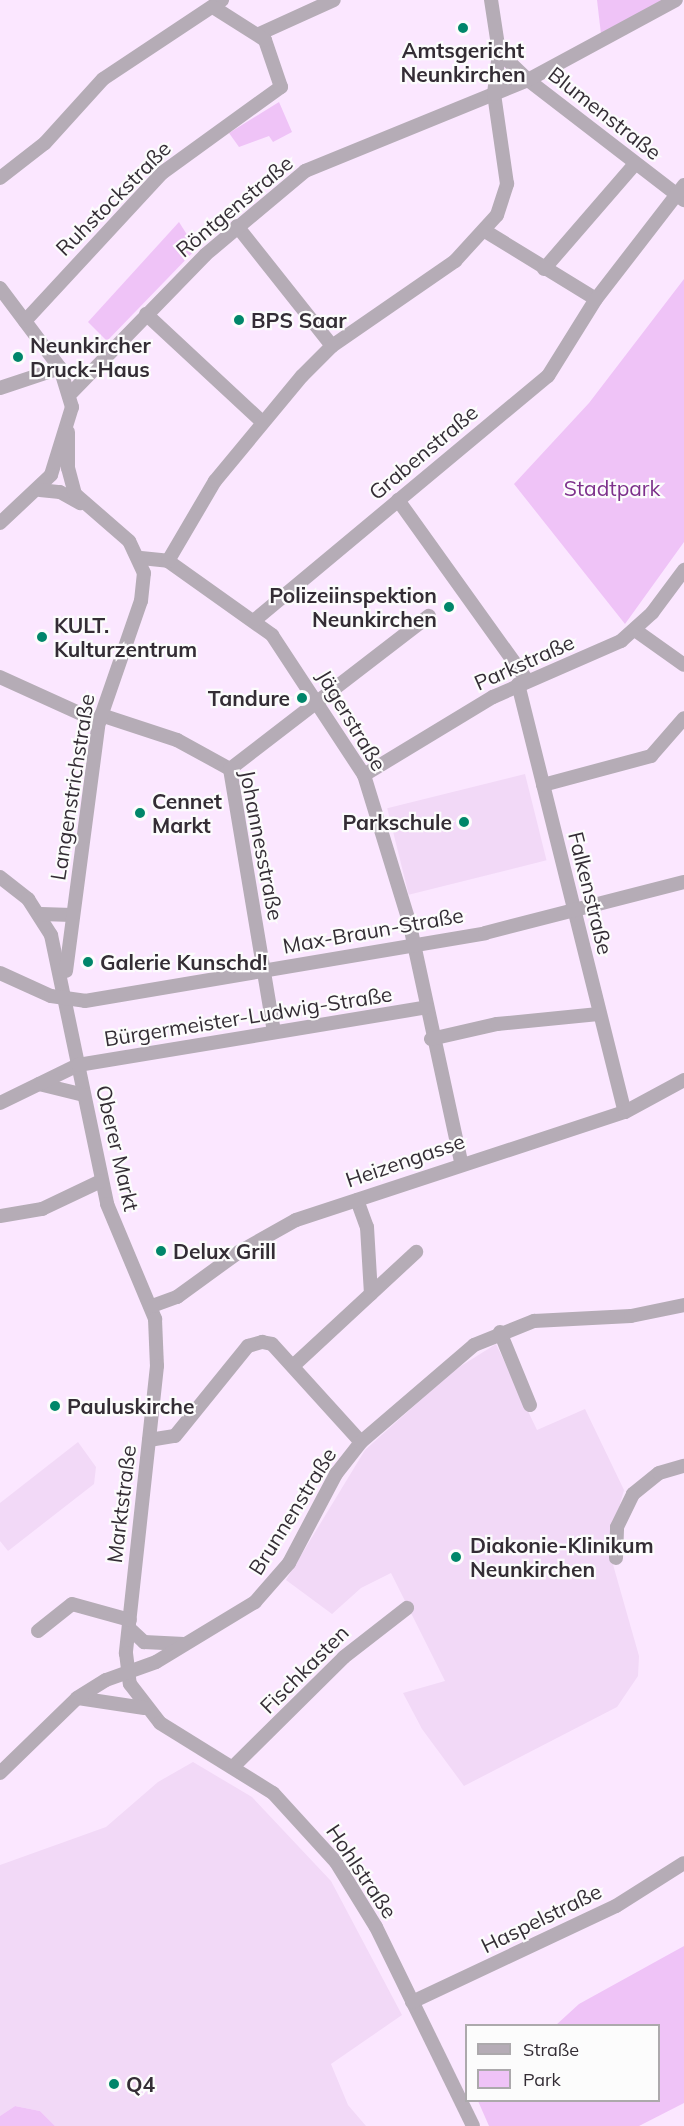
<!DOCTYPE html>
<meta charset="utf-8">
<style>
body{margin:0}
#map{position:relative;width:684px;height:2126px;overflow:hidden;background:#fbe7ff;font-family:Mulish,sans-serif}
div>[style]{position:absolute}
.built>*{inset:0;background:#f2d9f7;transform-origin:0 0}
.green>*{inset:0;background:#efc3f7}
.minor>*{height:14px;margin:-7px;padding:0 7px;transform-origin:7px;border-radius:7px;background:#b5acb6}
.dots>*{width:16px;height:16px;translate:-50% -50%;box-sizing:border-box;border:3px solid #fcfcfc;border-radius:50%}
span{translate:-50% -50%;white-space:nowrap;text-align:center;line-height:1.15;-webkit-text-stroke:4.5px #fcfcfc;paint-order:stroke}
.poi-label{font-size:21px;color:#342d35;font-weight:700}
.left{translate:0 -50%;text-align:left}
.right{translate:-100% -50%;text-align:right}
.street-label{font-size:21px;color:#342d35}
.park-label{font-size:21px;color:#7d308b}
.legend{position:absolute;left:465px;top:2024px;width:195px;height:78px;box-sizing:border-box;background:#fcfcfc;border:2px solid #aca9ac;margin:0;padding:8px 10px;list-style:none;font-size:18px;color:#342d35}
.legend li{display:flex;align-items:center;gap:12px;height:30px}
.legend b{width:30px;border:2px solid #aca9ac}
</style>
<div id="map">
<div class="built">
<div style="left:525px;top:774px;width:89px;height:142px;rotate:76deg"></div>
<div style="clip-path:polygon(496px 1344px,537px 1430px,585px 1409px,624px 1490px,608px 1547px,639px 1656px,638px 1676px,617px 1707px,464px 1786px,422px 1729px,403px 1693px,445px 1681px,391px 1573px,361px 1588px,332px 1614px,286px 1580px,365px 1450px,453px 1371px)"></div>
<div style="clip-path:polygon(78px 1442px,96px 1467px,94px 1484px,8px 1551px,0 1541px,0 1503px)"></div>
<div style="clip-path:polygon(193px 1762px,252px 1797px,331px 1881px,402px 2015px,331px 2064px,348px 2105px,366px 2126px,55px 2126px,40px 2111px,15px 2106px,0 2116px,0 1865px,106px 1827px,158px 1782px)"></div>
</div>
<div class="green">
<div style="clip-path:polygon(597px 0,663px 0,601px 34px)"></div>
<div style="clip-path:polygon(279px 102px,292px 132px,273px 142px,269px 136px,239px 147px,229px 133px)"></div>
<div style="clip-path:polygon(179px 222px,196px 249px,107px 341px,88px 322px)"></div>
<div style="clip-path:polygon(684px 279px,684px 542px,625px 624px,514px 484px,589px 403px)"></div>
<div style="clip-path:polygon(684px 1946px,684px 2103px,639px 2126px,489px 2126px,478px 2101px,658px 2100px,658px 2026px,556px 2025px,579px 2004px)"></div>
<div style="clip-path:polygon(15px 2106px,40px 2111px,55px 2126px,0 2126px,0 2116px)"></div>
</div>
<div class="minor">
<div style="left:259px;top:34px;width:82px;rotate:-24.4deg"></div>
<div style="left:499px;top:52px;width:40px;rotate:44deg"></div>
<div style="left:528px;top:80px;width:197px;rotate:37.6deg"></div>
<div style="left:0;top:178px;width:57px;rotate:-37.9deg"></div>
<div style="left:45px;top:143px;width:86px;rotate:-47.8deg"></div>
<div style="left:103px;top:79px;width:143px;rotate:-33.6deg"></div>
<div style="left:237px;top:226px;width:153px;rotate:51.6deg"></div>
<div style="left:485px;top:231px;width:130px;rotate:31.5deg"></div>
<div style="left:544px;top:269px;width:139px;rotate:-49.1deg"></div>
<div style="left:0;top:288px;width:100px;rotate:53.1deg"></div>
<div style="left:60px;top:368px;width:41px;rotate:72.9deg"></div>
<div style="left:72px;top:407px;width:71px;rotate:107.2deg"></div>
<div style="left:51px;top:475px;width:70px;rotate:136.7deg"></div>
<div style="left:146px;top:314px;width:157px;rotate:42.9deg"></div>
<div style="left:25px;top:321px;width:202px;rotate:-47.2deg"></div>
<div style="left:162px;top:173px;width:147px;rotate:-35.9deg"></div>
<div style="left:281px;top:87px;width:50px;rotate:-108.8deg"></div>
<div style="left:265px;top:40px;width:62px;rotate:-147.6deg"></div>
<div style="left:0;top:388px;width:63px;rotate:-18.4deg"></div>
<div style="left:72px;top:392px;width:191px;rotate:-45.8deg"></div>
<div style="left:205px;top:255px;width:131px;rotate:-40deg"></div>
<div style="left:305px;top:171px;width:241px;rotate:-22.2deg"></div>
<div style="left:528px;top:80px;width:168px;rotate:-28.4deg"></div>
<div style="left:40px;top:490px;width:20px;rotate:6deg"></div>
<div style="left:60px;top:492px;width:23px;rotate:29deg"></div>
<div style="left:398px;top:500px;width:221px;rotate:54.4deg"></div>
<div style="left:141px;top:558px;width:27px;rotate:6deg"></div>
<div style="left:168px;top:561px;width:128px;rotate:35.4deg"></div>
<div style="left:272px;top:635px;width:168px;rotate:56.7deg"></div>
<div style="left:364px;top:775px;width:153px;rotate:72.9deg"></div>
<div style="left:409px;top:921px;width:247px;rotate:77.8deg"></div>
<div style="left:168px;top:561px;width:93px;rotate:-59.6deg"></div>
<div style="left:215px;top:481px;width:136px;rotate:-50.4deg"></div>
<div style="left:302px;top:376px;width:42px;rotate:-45deg"></div>
<div style="left:332px;top:346px;width:150px;rotate:-34.6deg"></div>
<div style="left:455px;top:261px;width:62px;rotate:-47.6deg"></div>
<div style="left:497px;top:215px;width:33px;rotate:-72deg"></div>
<div style="left:507px;top:184px;width:91px;rotate:-98.2deg"></div>
<div style="left:494px;top:94px;width:42px;rotate:-83.2deg"></div>
<div style="left:499px;top:52px;width:53px;rotate:-98.7deg"></div>
<div style="left:256px;top:619px;width:380px;rotate:-39.8deg"></div>
<div style="left:548px;top:376px;width:91px;rotate:-58.1deg"></div>
<div style="left:596px;top:299px;width:144px;rotate:-52.3deg"></div>
<div style="left:635px;top:630px;width:60px;rotate:35.5deg"></div>
<div style="left:0;top:677px;width:109px;rotate:24.4deg"></div>
<div style="left:518px;top:684px;width:441px;rotate:76deg"></div>
<div style="left:101px;top:715px;width:80px;rotate:18.2deg"></div>
<div style="left:177px;top:740px;width:60px;rotate:28.7deg"></div>
<div style="left:230px;top:769px;width:266px;rotate:80.5deg"></div>
<div style="left:230px;top:769px;width:251px;rotate:-37.6deg"></div>
<div style="left:364px;top:775px;width:151px;rotate:-31.2deg"></div>
<div style="left:493px;top:697px;width:140px;rotate:-23.6deg"></div>
<div style="left:621px;top:641px;width:42px;rotate:-42.1deg"></div>
<div style="left:652px;top:613px;width:54px;rotate:-53.3deg"></div>
<div style="left:543px;top:785px;width:112px;rotate:-15deg"></div>
<div style="left:651px;top:756px;width:50px;rotate:-49deg"></div>
<div style="left:0;top:877px;width:36px;rotate:38deg"></div>
<div style="left:28px;top:899px;width:43px;rotate:57.4deg"></div>
<div style="left:51px;top:935px;width:275px;rotate:78.2deg"></div>
<div style="left:107px;top:1204px;width:125px;rotate:67.3deg"></div>
<div style="left:155px;top:1319px;width:47px;rotate:87.6deg"></div>
<div style="left:157px;top:1366px;width:289px;rotate:96.2deg"></div>
<div style="left:126px;top:1653px;width:31px;rotate:83deg"></div>
<div style="left:130px;top:1684px;width:49px;rotate:52.4deg"></div>
<div style="left:160px;top:1723px;width:133px;rotate:31.8deg"></div>
<div style="left:273px;top:1793px;width:93px;rotate:47.6deg"></div>
<div style="left:336px;top:1862px;width:76px;rotate:58.4deg"></div>
<div style="left:376px;top:1927px;width:221px;rotate:64deg"></div>
<div style="left:41px;top:914px;width:31px;rotate:2deg"></div>
<div style="left:66px;top:971px;width:251px;rotate:-82.5deg"></div>
<div style="left:99px;top:722px;width:128px;rotate:-70.9deg"></div>
<div style="left:141px;top:601px;width:28px;rotate:-84deg"></div>
<div style="left:144px;top:573px;width:35px;rotate:-115deg"></div>
<div style="left:129px;top:541px;width:72px;rotate:-139deg"></div>
<div style="left:75px;top:494px;width:27px;rotate:-105deg"></div>
<div style="left:68px;top:468px;width:36px;rotate:-90deg"></div>
<div style="left:0;top:973px;width:56px;rotate:24.3deg"></div>
<div style="left:51px;top:996px;width:34px;rotate:8deg"></div>
<div style="left:85px;top:1001px;width:406px;rotate:-9.6deg"></div>
<div style="left:485px;top:933px;width:205px;rotate:-14.4deg"></div>
<div style="left:431px;top:1039px;width:68px;rotate:-12.8deg"></div>
<div style="left:497px;top:1024px;width:102px;rotate:-5.6deg"></div>
<div style="left:39px;top:1084px;width:46px;rotate:13.7deg"></div>
<div style="left:0;top:1103px;width:87px;rotate:-26deg"></div>
<div style="left:78px;top:1065px;width:351px;rotate:-9.4deg"></div>
<div style="left:357px;top:1200px;width:29px;rotate:70deg"></div>
<div style="left:367px;top:1227px;width:67px;rotate:86.6deg"></div>
<div style="left:0;top:1216px;width:43px;rotate:-9.5deg"></div>
<div style="left:42px;top:1209px;width:65px;rotate:-25.4deg"></div>
<div style="left:152px;top:1306px;width:27px;rotate:-20deg"></div>
<div style="left:177px;top:1297px;width:77px;rotate:-36deg"></div>
<div style="left:239px;top:1252px;width:65px;rotate:-29.3deg"></div>
<div style="left:296px;top:1220px;width:346px;rotate:-18.2deg"></div>
<div style="left:625px;top:1112px;width:67px;rotate:-28.5deg"></div>
<div style="left:500px;top:1332px;width:79px;rotate:67.7deg"></div>
<div style="left:293px;top:1366px;width:168px;rotate:-42.8deg"></div>
<div style="left:149px;top:1440px;width:26px;rotate:-9deg"></div>
<div style="left:175px;top:1436px;width:116px;rotate:-51deg"></div>
<div style="left:248px;top:1346px;width:15px;rotate:-16deg"></div>
<div style="left:262px;top:1342px;width:10px;rotate:11deg"></div>
<div style="left:272px;top:1344px;width:132px;rotate:47.8deg"></div>
<div style="left:616px;top:1558px;width:31px;rotate:-88deg"></div>
<div style="left:617px;top:1527px;width:37px;rotate:-64deg"></div>
<div style="left:633px;top:1494px;width:33px;rotate:-39deg"></div>
<div style="left:659px;top:1473px;width:26px;rotate:-16deg"></div>
<div style="left:129px;top:1628px;width:21px;rotate:43deg"></div>
<div style="left:144px;top:1642px;width:40px;rotate:2.9deg"></div>
<div style="left:38px;top:1631px;width:43px;rotate:-38.5deg"></div>
<div style="left:72px;top:1604px;width:60px;rotate:15.4deg"></div>
<div style="left:78px;top:1698px;width:67px;rotate:8.6deg"></div>
<div style="left:235px;top:1765px;width:153px;rotate:-44.7deg"></div>
<div style="left:344px;top:1657px;width:80px;rotate:-37.9deg"></div>
<div style="left:0;top:1773px;width:107px;rotate:-44.2deg"></div>
<div style="left:77px;top:1698px;width:34px;rotate:-32deg"></div>
<div style="left:106px;top:1680px;width:53px;rotate:-19.8deg"></div>
<div style="left:156px;top:1662px;width:116px;rotate:-31.2deg"></div>
<div style="left:255px;top:1602px;width:52px;rotate:-48.9deg"></div>
<div style="left:289px;top:1563px;width:101px;rotate:-62.2deg"></div>
<div style="left:336px;top:1474px;width:41px;rotate:-52deg"></div>
<div style="left:361px;top:1442px;width:149px;rotate:-40.6deg"></div>
<div style="left:474px;top:1345px;width:65px;rotate:-21.8deg"></div>
<div style="left:534px;top:1321px;width:97px;rotate:-3deg"></div>
<div style="left:631px;top:1316px;width:54px;rotate:-11.7deg"></div>
<div style="left:412px;top:2002px;width:225px;rotate:-25.2deg"></div>
<div style="left:616px;top:1906px;width:80px;rotate:-32.3deg"></div>
</div>
<div class="dots">
<div style="left:463px;top:28px;background:#00866a"></div>
<div style="left:239px;top:320px;background:#00866a"></div>
<div style="left:18px;top:357px;background:#00866a"></div>
<div style="left:449px;top:607px;background:#00866a"></div>
<div style="left:42px;top:637px;background:#00866a"></div>
<div style="left:302px;top:698px;background:#00866a"></div>
<div style="left:140px;top:813px;background:#00866a"></div>
<div style="left:464px;top:822px;background:#00866a"></div>
<div style="left:88px;top:962px;background:#00866a"></div>
<div style="left:161px;top:1251px;background:#00866a"></div>
<div style="left:55px;top:1406px;background:#00866a"></div>
<div style="left:456px;top:1557px;background:#00866a"></div>
<div style="left:114px;top:2084px;background:#00866a"></div>
</div>
<div class="poi-label">
<span style="left:463px;top:62px">Amtsgericht<br>Neunkirchen</span>
<span class="left" style="left:251px;top:320px">BPS Saar</span>
<span class="left" style="left:30px;top:357px">Neunkircher<br>Druck-Haus</span>
<span class="right" style="left:437px;top:607px">Polizeiinspektion<br>Neunkirchen</span>
<span class="left" style="left:54px;top:637px">KULT.<br>Kulturzentrum</span>
<span class="right" style="left:290px;top:698px">Tandure</span>
<span class="left" style="left:152px;top:813px">Cennet<br>Markt</span>
<span class="right" style="left:452px;top:822px">Parkschule</span>
<span class="left" style="left:100px;top:962px">Galerie Kunschd!</span>
<span class="left" style="left:173px;top:1251px">Delux Grill</span>
<span class="left" style="left:67px;top:1406px">Pauluskirche</span>
<span class="left" style="left:470px;top:1557px">Diakonie-Klinikum<br>Neunkirchen</span>
<span class="left" style="left:126px;top:2084px">Q4</span>
</div>
<div class="street-label">
<span style="left:605px;top:113px;rotate:38deg">Blumenstraße</span>
<span style="left:113px;top:198px;rotate:-45deg">Ruhstockstraße</span>
<span style="left:234px;top:206px;rotate:-40deg">Röntgenstraße</span>
<span style="left:423px;top:452px;rotate:-40deg">Grabenstraße</span>
<span style="left:524px;top:662px;rotate:-24deg">Parkstraße</span>
<span style="left:352px;top:720px;rotate:59deg">Jägerstraße</span>
<span style="left:72px;top:787px;rotate:-81deg">Langenstrichstraße</span>
<span style="left:262px;top:845px;rotate:79deg">Johannesstraße</span>
<span style="left:591px;top:893px;rotate:76deg">Falkenstraße</span>
<span style="left:373px;top:930px;rotate:-10deg">Max-Braun-Straße</span>
<span style="left:248px;top:1016px;rotate:-9deg">Bürgermeister-Ludwig-Straße</span>
<span style="left:118px;top:1148px;rotate:77deg">Oberer Markt</span>
<span style="left:405px;top:1160px;rotate:-19deg">Heizengasse</span>
<span style="left:121px;top:1504px;rotate:-83deg">Marktstraße</span>
<span style="left:292px;top:1511px;rotate:-58deg">Brunnenstraße</span>
<span style="left:304px;top:1669px;rotate:-45deg">Fischkasten</span>
<span style="left:362px;top:1871px;rotate:56deg">Hohlstraße</span>
<span style="left:541px;top:1918px;rotate:-26deg">Haspelstraße</span>
</div>
<div class="park-label">
<span style="left:612px;top:488px">Stadtpark</span>
</div>
<ul class="legend">
<li><b style="height:8px;background:#b5acb6"></b>Straße</li>
<li><b style="height:16px;background:#efc3f7"></b>Park</li>
</ul>
</div>
